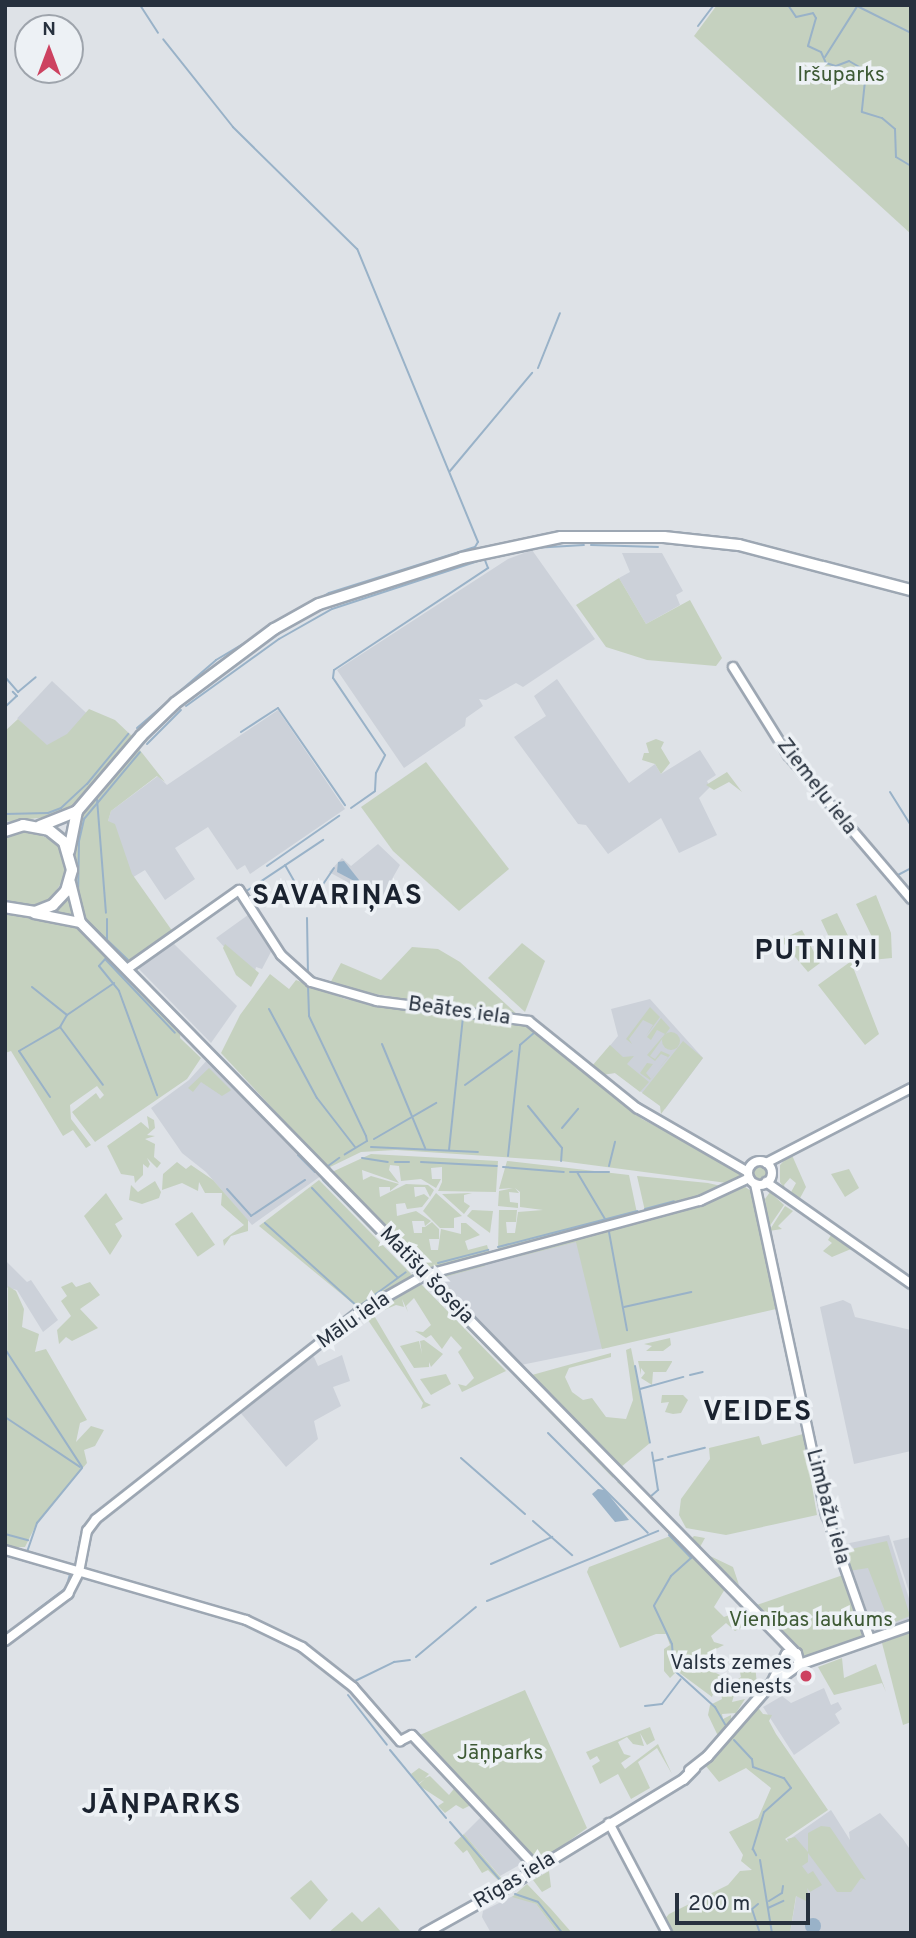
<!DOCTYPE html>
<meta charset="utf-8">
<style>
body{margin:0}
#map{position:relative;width:916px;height:1938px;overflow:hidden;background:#dee2e7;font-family:Overpass,sans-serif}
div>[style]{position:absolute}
.built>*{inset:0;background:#ccd1d9;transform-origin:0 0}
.green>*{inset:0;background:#c5d1bf;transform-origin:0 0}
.round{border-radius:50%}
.water>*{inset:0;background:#99b2c8}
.stream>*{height:2px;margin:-1px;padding:0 1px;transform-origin:1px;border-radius:1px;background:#99b2c8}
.roads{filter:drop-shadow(2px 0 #9da7b3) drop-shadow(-2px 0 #9da7b3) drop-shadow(0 2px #9da7b3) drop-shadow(0 -2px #9da7b3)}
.secondary>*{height:8px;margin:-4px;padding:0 4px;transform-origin:4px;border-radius:4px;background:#fff}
.secondary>.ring{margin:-4px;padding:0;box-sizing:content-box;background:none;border:8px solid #fff;border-radius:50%}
.primary>*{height:9px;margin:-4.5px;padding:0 4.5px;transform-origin:4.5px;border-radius:4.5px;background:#fff}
.highway>*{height:10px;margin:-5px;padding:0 5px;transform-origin:5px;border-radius:5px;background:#fff}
.dots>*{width:19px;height:19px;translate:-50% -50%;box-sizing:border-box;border:4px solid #edf1f5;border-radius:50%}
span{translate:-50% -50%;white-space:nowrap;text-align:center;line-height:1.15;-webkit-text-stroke:7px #edf1f5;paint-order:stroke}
.park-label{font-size:21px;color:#3e5a35}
.street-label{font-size:21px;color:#27313e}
.poi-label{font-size:21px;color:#27313e}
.right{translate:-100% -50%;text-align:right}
.district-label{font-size:28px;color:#1a222f;font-weight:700;letter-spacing:2px}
.frame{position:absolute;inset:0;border:7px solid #27313e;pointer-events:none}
.north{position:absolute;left:14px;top:14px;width:70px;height:70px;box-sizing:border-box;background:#edf1f5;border:2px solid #9ea4ac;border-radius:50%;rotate:0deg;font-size:19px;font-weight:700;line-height:28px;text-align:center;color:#27313e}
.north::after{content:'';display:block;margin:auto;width:24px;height:32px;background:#cd4260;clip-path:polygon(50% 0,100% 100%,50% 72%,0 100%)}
.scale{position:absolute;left:675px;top:1893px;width:135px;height:32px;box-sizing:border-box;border:4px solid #27313e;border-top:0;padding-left:9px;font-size:21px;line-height:24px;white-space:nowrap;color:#27313e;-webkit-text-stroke:5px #edf1f5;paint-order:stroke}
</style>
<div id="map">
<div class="built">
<div style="clip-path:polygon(532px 550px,595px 639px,523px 687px,516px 683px,486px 700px,479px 699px,483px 706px,466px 718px,465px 726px,404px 768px,337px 670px,508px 559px)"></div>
<div style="clip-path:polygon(622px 553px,662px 553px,683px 591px,676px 595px,680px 605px,646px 624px,619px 578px,630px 572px)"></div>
<div style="clip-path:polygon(557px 679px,629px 783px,655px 764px,661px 774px,700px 750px,716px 775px,707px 781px,710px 787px,699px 798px,717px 835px,679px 853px,661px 818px,608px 854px,586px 825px,578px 824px,514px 737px,546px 716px,534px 696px)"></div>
<div style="left:52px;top:681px;width:56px;height:51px;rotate:43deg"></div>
<div style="clip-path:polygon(278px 710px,345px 809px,250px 874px,245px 865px,237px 870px,208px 827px,175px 848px,195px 879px,165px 900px,145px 870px,130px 879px,108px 821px,111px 811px,158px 776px,167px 785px)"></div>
<div style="clip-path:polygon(378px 844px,400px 865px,380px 900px,329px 872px,342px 858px,351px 866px)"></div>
<div style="clip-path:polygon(248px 915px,272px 950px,262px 969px,256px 967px,253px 979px,216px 938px)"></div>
<div style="clip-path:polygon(172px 942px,237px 1006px,211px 1043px,138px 968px)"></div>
<div style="clip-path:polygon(650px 999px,703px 1058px,665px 1109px,615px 1073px,603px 1074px,594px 1065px,618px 1036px,611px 1009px)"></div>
<div style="clip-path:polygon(209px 1058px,325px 1173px,252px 1225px,206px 1172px,182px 1153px,151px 1108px,189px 1080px)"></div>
<div style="clip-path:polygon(578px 1237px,610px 1347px,521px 1365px,441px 1283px,444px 1273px)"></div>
<div style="clip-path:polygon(5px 1260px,27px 1282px,31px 1280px,58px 1320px,43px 1332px,17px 1290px,5px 1287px)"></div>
<div style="clip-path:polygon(843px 1300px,851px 1304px,855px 1317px,911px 1330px,911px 1451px,854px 1464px,820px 1307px)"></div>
<div style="clip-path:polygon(342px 1355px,350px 1381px,333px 1387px,341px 1406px,314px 1421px,318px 1439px,286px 1467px,239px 1411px,305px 1358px,314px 1357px,318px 1366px)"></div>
<div style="clip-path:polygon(889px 1535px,911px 1605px,911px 1624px,870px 1639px,835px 1546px)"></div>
<div style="clip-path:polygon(911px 1537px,911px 1598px,893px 1541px)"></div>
<div style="clip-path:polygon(824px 1688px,831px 1705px,838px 1702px,842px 1709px,835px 1714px,840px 1723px,794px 1755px,763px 1707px,782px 1696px,791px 1703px)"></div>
<div style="clip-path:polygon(831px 1810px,850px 1840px,849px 1832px,880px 1813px,903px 1839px,911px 1851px,911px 1933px,790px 1933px,802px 1863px,787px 1841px)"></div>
<div style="clip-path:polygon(485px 1813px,528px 1860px,500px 1876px,464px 1834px)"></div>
<div style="clip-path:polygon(513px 1896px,536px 1904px,558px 1933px,491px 1933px,482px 1917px,483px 1911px)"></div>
</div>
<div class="green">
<div style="clip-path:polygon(717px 5px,911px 5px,911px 234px,694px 36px)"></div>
<div style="clip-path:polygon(619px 578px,646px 624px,690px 600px,722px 658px,716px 666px,647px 660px,606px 647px,576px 605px)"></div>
<div style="clip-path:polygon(89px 709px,115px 720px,134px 738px,63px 815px,5px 822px,5px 731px,18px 719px,47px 745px,67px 734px)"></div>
<div style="clip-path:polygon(656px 739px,664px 742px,661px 748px,670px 763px,661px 774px,655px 764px,642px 760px,644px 753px,649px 753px,646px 743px)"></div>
<div style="clip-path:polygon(139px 749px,165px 782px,157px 776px,111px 811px,108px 821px,115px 824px,132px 874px,173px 932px,127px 962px,79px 913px,74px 835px,86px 807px)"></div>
<div style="clip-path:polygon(426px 762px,509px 869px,459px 911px,393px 851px,361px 807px)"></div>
<div style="clip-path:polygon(727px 772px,742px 792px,729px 782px,714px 790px,706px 785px)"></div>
<div style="clip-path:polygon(29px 830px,58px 843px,67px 875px,48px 902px,26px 907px,5px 899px,5px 838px)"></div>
<div style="clip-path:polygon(876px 895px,891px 933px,892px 958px,851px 962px,879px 1034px,865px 1045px,818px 985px,850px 962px,846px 950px,837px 954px,821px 920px,837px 913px,853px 946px,872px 937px,856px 904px)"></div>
<div style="clip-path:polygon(68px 896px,74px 917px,49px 911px)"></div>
<div style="clip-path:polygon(5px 913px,70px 922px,82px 930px,181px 1031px,180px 1038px,201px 1058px,187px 1079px,95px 1142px,72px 1112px,96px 1093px,100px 1099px,104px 1095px,97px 1086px,70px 1105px,71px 1119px,91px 1145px,86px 1148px,73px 1130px,63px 1136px,11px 1051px,5px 1053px)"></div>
<div style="clip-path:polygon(802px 930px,820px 963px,808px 972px,784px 944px,784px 938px)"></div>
<div style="clip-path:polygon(522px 943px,545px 961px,525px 1012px,488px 978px)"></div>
<div style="clip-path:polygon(225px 944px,259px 973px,251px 987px,236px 975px,223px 948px)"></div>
<div style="clip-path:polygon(412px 947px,438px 949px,460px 962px,519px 1016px,328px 987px,341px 963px,381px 980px)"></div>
<div style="clip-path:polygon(270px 974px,289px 989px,296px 980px,345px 999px,531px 1027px,642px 1119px,739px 1170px,740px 1177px,727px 1183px,561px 1161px,396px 1150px,361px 1152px,328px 1168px,221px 1053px,240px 1015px)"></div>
<div style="clip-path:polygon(650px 1007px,660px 1017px,646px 1036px,653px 1025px,643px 1020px,629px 1039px,632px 1044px,626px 1039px)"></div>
<div style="clip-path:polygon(661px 1018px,670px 1028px,650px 1056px,655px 1059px,661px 1051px,670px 1055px,650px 1080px,640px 1073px,647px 1063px,653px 1064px,646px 1073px,651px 1079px,668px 1057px,661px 1054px,655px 1061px,647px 1055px,665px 1034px,657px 1030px,651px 1040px,647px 1037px)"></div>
<div class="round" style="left:662px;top:1032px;width:18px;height:18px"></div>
<div style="clip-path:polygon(683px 1041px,703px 1058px,661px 1114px,660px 1106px,642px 1093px)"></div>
<div style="clip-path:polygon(610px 1045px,623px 1057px,634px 1056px,627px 1064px,649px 1082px,640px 1092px,615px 1073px,602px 1075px,592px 1066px)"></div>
<div style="clip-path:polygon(209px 1068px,231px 1090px,230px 1091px,222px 1096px,201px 1082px,193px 1092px,188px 1088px)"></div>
<div style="clip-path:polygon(147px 1116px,154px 1120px,155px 1128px,147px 1135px,155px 1136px,145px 1139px,155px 1144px,154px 1157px,161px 1163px,157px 1168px,147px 1158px,150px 1164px,148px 1168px,143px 1164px,143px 1175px,135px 1183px,134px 1176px,121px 1174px,107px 1146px,141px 1122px,149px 1129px)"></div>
<div style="clip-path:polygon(791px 1153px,806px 1187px,799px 1200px,790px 1194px,796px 1183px,790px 1178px,784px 1185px,786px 1191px,780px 1182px,780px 1165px)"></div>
<div style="clip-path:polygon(371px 1154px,498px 1161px,496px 1192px,438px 1191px,442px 1182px,442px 1167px,431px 1168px,432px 1179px,441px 1179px,436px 1188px,421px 1179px,401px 1181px,399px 1166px,390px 1165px,389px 1170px,399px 1183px,362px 1170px,363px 1180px,371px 1176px,399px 1184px,390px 1191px,390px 1187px,379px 1187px,380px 1197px,406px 1184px,428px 1185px,434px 1190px,430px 1197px,425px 1187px,414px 1187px,415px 1197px,424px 1194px,429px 1198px,422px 1207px,407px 1209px,405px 1203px,396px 1204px,397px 1216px,416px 1211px,431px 1221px,425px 1226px,424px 1221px,412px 1221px,414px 1233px,422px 1233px,422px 1227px,425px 1227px,432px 1222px,439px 1229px,439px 1239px,429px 1239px,431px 1250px,438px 1250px,441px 1229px,461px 1234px,461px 1223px,466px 1223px,480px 1235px,465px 1241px,468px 1250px,487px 1245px,489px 1252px,432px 1269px,424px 1265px,332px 1172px)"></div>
<div style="clip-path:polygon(507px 1161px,629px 1175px,637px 1213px,498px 1249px,499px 1210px,517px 1210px,516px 1222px,506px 1222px,507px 1233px,515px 1233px,518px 1212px,543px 1210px,520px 1207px,520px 1192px,515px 1188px,519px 1193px,509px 1192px,510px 1202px,518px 1203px,518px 1208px,498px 1206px,499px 1191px,513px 1188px,499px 1189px)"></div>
<div style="clip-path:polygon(177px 1162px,186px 1169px,191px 1165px,213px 1180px,248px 1220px,248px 1231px,231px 1236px,224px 1246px,223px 1240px,244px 1225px,221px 1205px,222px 1193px,205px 1193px,199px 1182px,198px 1191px,182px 1183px,162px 1190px,163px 1174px)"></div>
<div class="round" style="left:750px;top:1164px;width:18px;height:18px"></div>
<div style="clip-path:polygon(849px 1169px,859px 1188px,845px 1197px,831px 1174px)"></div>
<div style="clip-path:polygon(637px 1176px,708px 1183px,721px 1186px,687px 1201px,645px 1211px)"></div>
<div style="clip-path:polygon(326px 1178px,418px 1273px,417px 1277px,321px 1179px)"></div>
<div style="clip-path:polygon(319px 1180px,416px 1279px,357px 1307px,259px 1226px)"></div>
<div style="clip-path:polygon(155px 1181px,161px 1192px,159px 1198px,142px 1204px,129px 1200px,131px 1185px,138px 1192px)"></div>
<div style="clip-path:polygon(744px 1186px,751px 1191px,776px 1309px,602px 1349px,576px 1242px,510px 1259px,697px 1204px)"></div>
<div style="clip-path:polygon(770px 1192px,784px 1205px,769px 1227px,765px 1199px)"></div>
<div style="clip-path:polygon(106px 1193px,123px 1219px,115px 1224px,122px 1236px,110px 1255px,84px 1216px)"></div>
<div style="clip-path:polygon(436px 1193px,462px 1216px,454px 1218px,454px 1228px,440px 1228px,423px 1211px)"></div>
<div style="clip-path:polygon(472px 1193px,464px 1195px,464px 1202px,470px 1206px,464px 1214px,442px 1194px)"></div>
<div style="clip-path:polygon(785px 1206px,793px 1211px,778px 1226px,782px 1229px,769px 1231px)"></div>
<div style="clip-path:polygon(472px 1210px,493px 1211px,490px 1233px,467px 1216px)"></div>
<div style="left:192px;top:1212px;width:40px;height:21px;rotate:55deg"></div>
<div style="clip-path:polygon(831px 1235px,851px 1249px,832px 1257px,823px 1251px,832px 1243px,828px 1240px)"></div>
<div style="clip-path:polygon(483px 1263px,485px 1266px,445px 1277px,443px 1281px,487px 1330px,441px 1283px,444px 1273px)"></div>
<div style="clip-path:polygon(72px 1282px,76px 1287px,90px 1282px,100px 1295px,80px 1309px,98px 1328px,72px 1341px,66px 1337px,59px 1344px,57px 1330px,71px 1316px,61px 1301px,67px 1296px,61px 1287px)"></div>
<div style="clip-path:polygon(419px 1283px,404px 1292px,421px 1284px,506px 1371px,462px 1392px,458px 1384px,466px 1386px,474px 1378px,458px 1352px,462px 1348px,451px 1336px,442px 1349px,431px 1335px,426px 1338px,415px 1331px,423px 1332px,431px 1325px,414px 1298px,406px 1306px,408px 1312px,402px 1299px,404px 1307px,396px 1305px,377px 1313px,376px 1309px,403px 1292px,375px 1307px)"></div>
<div style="clip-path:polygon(8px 1286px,16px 1291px,24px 1309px,22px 1327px,39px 1334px,35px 1352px,46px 1349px,87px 1420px,80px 1423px,76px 1442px,91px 1426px,104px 1430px,95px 1446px,84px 1450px,87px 1463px,37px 1523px,25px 1547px,5px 1547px)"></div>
<div style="clip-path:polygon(449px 1308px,508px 1366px,508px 1370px,458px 1319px)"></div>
<div style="clip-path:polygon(372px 1312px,425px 1402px,431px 1405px,456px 1395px,421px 1409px,423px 1403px,364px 1314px)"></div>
<div style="clip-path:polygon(670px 1338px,671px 1345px,663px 1351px,646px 1351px,652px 1346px,644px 1344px)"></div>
<div style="clip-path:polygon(424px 1340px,443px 1354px,431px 1367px,429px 1362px,429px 1367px,414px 1368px,400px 1346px,419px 1341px,422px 1354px,420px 1341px)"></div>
<div style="clip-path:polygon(631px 1348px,650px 1443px,621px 1467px,532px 1375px,611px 1353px,611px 1357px,569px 1368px,565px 1377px,572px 1392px,583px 1400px,592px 1398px,606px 1417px,626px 1419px,633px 1400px,626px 1350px)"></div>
<div style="clip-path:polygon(638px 1361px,672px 1361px,672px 1362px,666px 1372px,653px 1372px,652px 1385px,641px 1378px,645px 1373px,641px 1368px,641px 1375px)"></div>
<div style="clip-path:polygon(446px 1374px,451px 1384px,431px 1395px,420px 1379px)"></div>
<div style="clip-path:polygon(515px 1377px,612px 1471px,613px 1478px)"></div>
<div style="clip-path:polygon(662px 1395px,683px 1395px,688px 1400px,681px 1413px,673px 1414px,665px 1412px,669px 1402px,661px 1403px)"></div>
<div style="clip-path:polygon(803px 1434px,817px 1515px,726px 1535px,686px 1528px,679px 1515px,681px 1499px,710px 1459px,709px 1448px,759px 1436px,762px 1445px)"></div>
<div style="clip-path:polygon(621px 1481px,665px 1526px,665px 1527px,617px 1482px)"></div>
<div style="clip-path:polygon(673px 1535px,725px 1589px,714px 1607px,724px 1617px,745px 1609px,759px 1623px,752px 1622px,735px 1631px,726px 1623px,711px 1636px,714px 1642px,724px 1645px,708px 1653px,714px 1672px,734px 1682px,741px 1677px,739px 1667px,755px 1664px,757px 1685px,752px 1691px,736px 1696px,735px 1692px,732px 1702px,745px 1699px,736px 1713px,722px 1714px,723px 1719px,731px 1715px,731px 1719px,718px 1736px,708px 1715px,710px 1705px,722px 1699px,720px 1688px,715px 1688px,712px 1697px,677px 1671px,670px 1678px,664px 1671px,664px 1649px,670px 1645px,666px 1634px,656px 1634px,620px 1648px,587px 1572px,589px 1567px)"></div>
<div style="clip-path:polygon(694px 1536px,705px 1538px,700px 1547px,708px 1555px,733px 1567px,739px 1585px,691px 1539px)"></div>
<div style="clip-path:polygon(887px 1541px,910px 1616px,890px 1624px,868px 1568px,849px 1571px,842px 1551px)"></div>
<div style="clip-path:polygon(843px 1575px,866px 1636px,861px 1639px,805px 1657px,754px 1606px)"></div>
<div style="clip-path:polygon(911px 1632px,911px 1722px,903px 1725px,882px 1643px)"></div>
<div style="clip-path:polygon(842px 1658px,844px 1678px,876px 1664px,886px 1692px,882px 1683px,834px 1695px,818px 1667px)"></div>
<div style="clip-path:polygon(525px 1690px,587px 1828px,540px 1862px,535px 1862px,550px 1851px,534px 1860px,512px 1840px,504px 1839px,475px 1803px,463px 1809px,456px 1805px,445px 1813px,438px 1806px,444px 1802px,418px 1785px,425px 1779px,418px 1784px,411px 1774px,419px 1768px,429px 1774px,425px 1778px,430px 1776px,449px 1795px,457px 1785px,415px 1737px)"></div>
<div style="clip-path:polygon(754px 1702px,763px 1714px,772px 1715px,769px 1721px,776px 1734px,828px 1810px,785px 1839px,789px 1843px,787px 1839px,795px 1837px,808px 1852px,808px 1833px,821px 1826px,830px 1827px,866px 1880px,861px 1878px,851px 1892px,837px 1892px,808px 1853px,808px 1862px,802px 1866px,808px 1874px,813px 1871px,822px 1885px,810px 1892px,807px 1888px,810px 1903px,796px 1896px,790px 1933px,672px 1933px,663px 1921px,669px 1914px,728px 1885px,740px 1871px,752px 1870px,741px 1861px,743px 1855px,729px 1832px,758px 1818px,771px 1788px,746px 1768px,719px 1782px,705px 1765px,699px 1771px,702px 1761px)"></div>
<div style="clip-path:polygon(650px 1727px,655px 1740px,647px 1745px,640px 1733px,644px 1746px,633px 1744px,627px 1737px,618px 1742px,624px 1754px,631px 1756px,621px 1763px,625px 1769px,658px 1744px,672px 1774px,657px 1748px,638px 1762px,650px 1788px,631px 1799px,618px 1774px,600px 1784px,592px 1766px,600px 1761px,597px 1756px,590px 1760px,586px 1752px)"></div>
<div style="clip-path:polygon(464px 1834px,502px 1879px,499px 1881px,488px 1870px,482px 1873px,467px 1850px,463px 1853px,454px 1843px)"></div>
<div style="clip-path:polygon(549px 1871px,551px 1887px,542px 1892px,533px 1880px)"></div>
<div style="clip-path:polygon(311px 1880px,328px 1900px,310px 1920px,290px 1898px)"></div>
<div style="clip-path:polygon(527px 1884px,551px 1909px,572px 1933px,558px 1933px,536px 1904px,512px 1897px)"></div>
<div style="clip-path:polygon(379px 1907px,402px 1933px,328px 1933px,352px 1912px,362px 1922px)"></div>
</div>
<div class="water">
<div style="clip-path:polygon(344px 861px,359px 880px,358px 883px,337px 872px,338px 862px)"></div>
<div style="clip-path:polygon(598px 1489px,605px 1490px,629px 1520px,615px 1522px,592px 1494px)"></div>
<div class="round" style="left:805px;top:1918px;width:16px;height:16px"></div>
</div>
<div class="stream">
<div style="left:140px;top:5px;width:33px;rotate:57deg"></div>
<div style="left:788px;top:5px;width:14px;rotate:56deg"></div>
<div style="left:796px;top:17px;width:17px;rotate:-13deg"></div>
<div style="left:813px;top:13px;width:6px;rotate:59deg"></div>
<div style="left:816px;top:18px;width:29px;rotate:106deg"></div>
<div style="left:808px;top:46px;width:14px;rotate:25deg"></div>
<div style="left:821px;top:52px;width:12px;rotate:66deg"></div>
<div style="left:826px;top:63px;width:10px;rotate:17deg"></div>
<div style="left:836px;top:66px;width:14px;rotate:-21deg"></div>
<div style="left:849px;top:61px;width:14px;rotate:30deg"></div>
<div style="left:861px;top:68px;width:14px;rotate:73deg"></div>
<div style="left:865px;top:81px;width:31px;rotate:96deg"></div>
<div style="left:862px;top:112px;width:21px;rotate:17deg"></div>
<div style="left:882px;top:118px;width:17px;rotate:40deg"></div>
<div style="left:895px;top:129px;width:28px;rotate:88deg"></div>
<div style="left:896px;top:157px;width:17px;rotate:31deg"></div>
<div style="left:859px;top:7px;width:58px;rotate:26.6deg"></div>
<div style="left:698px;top:26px;width:26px;rotate:-53deg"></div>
<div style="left:825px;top:57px;width:62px;rotate:-57.6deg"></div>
<div style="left:538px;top:368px;width:59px;rotate:-68.2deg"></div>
<div style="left:450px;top:471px;width:128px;rotate:-50.1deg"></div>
<div style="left:591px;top:545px;width:67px;rotate:1.7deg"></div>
<div style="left:533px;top:548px;width:51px;rotate:-3.4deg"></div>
<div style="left:5px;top:677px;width:20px;rotate:49deg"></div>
<div style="left:18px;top:692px;width:23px;rotate:-40deg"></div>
<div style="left:186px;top:706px;width:115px;rotate:-35.8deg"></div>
<div style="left:279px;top:639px;width:61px;rotate:-29.5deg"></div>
<div style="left:332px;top:609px;width:169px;rotate:-18.2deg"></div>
<div style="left:5px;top:707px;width:16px;rotate:-43deg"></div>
<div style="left:17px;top:696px;width:6px;rotate:-135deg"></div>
<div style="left:137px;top:728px;width:104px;rotate:-40.7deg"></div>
<div style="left:216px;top:660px;width:131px;rotate:-30.7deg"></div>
<div style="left:329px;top:593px;width:153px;rotate:-17.5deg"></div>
<div style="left:475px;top:547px;width:6px;rotate:-59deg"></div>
<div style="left:478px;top:542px;width:317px;rotate:-112.4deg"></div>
<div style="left:357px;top:249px;width:174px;rotate:-135.5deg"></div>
<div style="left:233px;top:127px;width:112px;rotate:-128.5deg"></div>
<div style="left:241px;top:732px;width:44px;rotate:-33deg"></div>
<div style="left:278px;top:708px;width:118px;rotate:55.4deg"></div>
<div style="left:147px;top:744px;width:48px;rotate:-45deg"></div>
<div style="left:890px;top:792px;width:39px;rotate:58deg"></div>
<div style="left:97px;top:799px;width:114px;rotate:85.5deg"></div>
<div style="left:351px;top:808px;width:29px;rotate:-35deg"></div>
<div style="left:375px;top:791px;width:18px;rotate:-87deg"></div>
<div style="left:376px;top:773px;width:20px;rotate:-63deg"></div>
<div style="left:385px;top:755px;width:93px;rotate:-124deg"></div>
<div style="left:333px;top:678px;width:8px;rotate:-83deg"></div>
<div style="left:334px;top:670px;width:185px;rotate:-33.5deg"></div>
<div style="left:488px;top:568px;width:9px;rotate:-111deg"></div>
<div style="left:5px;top:814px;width:43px;rotate:-1.3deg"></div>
<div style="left:48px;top:813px;width:14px;rotate:-21deg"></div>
<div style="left:61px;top:808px;width:35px;rotate:-43deg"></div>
<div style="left:87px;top:784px;width:65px;rotate:-50.6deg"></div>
<div style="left:285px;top:865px;width:40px;rotate:60.3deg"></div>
<div style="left:267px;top:866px;width:88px;rotate:-34.8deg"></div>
<div style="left:896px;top:876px;width:17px;rotate:-28deg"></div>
<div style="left:78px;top:898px;width:57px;rotate:-89deg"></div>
<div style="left:79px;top:841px;width:23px;rotate:-77deg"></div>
<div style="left:84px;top:819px;width:87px;rotate:-50.1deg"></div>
<div style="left:250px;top:900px;width:9px;rotate:-122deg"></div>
<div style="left:245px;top:892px;width:94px;rotate:-33.7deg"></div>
<div style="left:311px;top:902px;width:41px;rotate:-55.9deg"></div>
<div style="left:83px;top:917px;width:62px;rotate:43.7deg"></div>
<div style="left:307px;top:918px;width:55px;rotate:89deg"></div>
<div style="left:107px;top:919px;width:20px;rotate:90deg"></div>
<div style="left:107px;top:957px;width:12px;rotate:132deg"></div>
<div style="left:99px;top:966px;width:32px;rotate:51deg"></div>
<div style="left:119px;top:991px;width:111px;rotate:69.9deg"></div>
<div style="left:106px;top:960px;width:100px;rotate:46.6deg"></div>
<div style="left:308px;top:986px;width:30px;rotate:88deg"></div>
<div style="left:309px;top:1016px;width:133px;rotate:64.6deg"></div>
<div style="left:366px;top:1136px;width:5px;rotate:79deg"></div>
<div style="left:367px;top:1141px;width:26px;rotate:149deg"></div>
<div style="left:32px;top:987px;width:45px;rotate:38.7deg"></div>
<div style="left:269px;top:1009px;width:101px;rotate:61.7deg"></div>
<div style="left:317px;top:1098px;width:62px;rotate:52.2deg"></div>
<div style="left:60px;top:1027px;width:72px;rotate:53.4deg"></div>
<div style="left:382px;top:1044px;width:113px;rotate:67.5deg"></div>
<div style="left:465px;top:1085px;width:58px;rotate:-35.9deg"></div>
<div style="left:50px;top:1097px;width:55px;rotate:-124deg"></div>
<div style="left:19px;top:1051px;width:48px;rotate:-30.3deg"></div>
<div style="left:60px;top:1027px;width:14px;rotate:-60deg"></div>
<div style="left:67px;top:1015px;width:57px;rotate:-34.2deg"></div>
<div style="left:528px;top:1106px;width:54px;rotate:51deg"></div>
<div style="left:562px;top:1148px;width:13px;rotate:94deg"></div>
<div style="left:562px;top:1128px;width:25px;rotate:-50deg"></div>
<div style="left:374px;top:1139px;width:72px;rotate:-30.1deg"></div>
<div style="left:371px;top:1147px;width:107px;rotate:2.7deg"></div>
<div style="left:449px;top:1150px;width:134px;rotate:-84deg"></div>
<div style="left:298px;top:1155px;width:24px;rotate:45deg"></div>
<div style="left:508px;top:1156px;width:112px;rotate:-83.8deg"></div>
<div style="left:520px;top:1045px;width:21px;rotate:-41deg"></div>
<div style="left:362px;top:1158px;width:26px;rotate:9deg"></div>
<div style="left:395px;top:1162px;width:14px"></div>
<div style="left:421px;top:1162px;width:76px;rotate:3deg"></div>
<div style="left:328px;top:1166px;width:14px;rotate:-36deg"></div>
<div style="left:609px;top:1166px;width:25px;rotate:-76deg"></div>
<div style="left:503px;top:1167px;width:61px;rotate:4.7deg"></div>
<div style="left:570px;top:1172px;width:39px"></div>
<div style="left:577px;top:1172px;width:55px;rotate:59.2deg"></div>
<div style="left:323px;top:1180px;width:124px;rotate:45deg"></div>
<div style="left:312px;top:1188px;width:124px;rotate:46.3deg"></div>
<div style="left:227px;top:1189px;width:36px;rotate:48deg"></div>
<div style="left:251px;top:1216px;width:65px;rotate:-33.7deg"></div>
<div style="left:645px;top:1209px;width:30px;rotate:-15deg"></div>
<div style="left:265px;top:1223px;width:125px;rotate:42.1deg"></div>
<div style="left:358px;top:1307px;width:59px;rotate:-36.1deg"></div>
<div style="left:609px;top:1232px;width:100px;rotate:79.6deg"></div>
<div style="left:498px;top:1247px;width:144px;rotate:-14.5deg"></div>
<div style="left:438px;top:1263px;width:52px;rotate:-14.6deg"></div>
<div style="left:624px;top:1307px;width:69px;rotate:-12.6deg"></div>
<div style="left:459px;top:1318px;width:69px;rotate:45.6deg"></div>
<div style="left:5px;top:1349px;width:141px;rotate:56.9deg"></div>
<div style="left:635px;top:1366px;width:78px;rotate:79deg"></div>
<div style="left:690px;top:1375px;width:13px;rotate:-13deg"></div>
<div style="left:519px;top:1379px;width:200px;rotate:45.6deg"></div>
<div style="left:640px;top:1389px;width:45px;rotate:-15.6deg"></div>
<div style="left:5px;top:1417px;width:90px;rotate:33.7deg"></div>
<div style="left:548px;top:1433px;width:141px;rotate:45deg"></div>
<div style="left:668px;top:1457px;width:38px;rotate:-14deg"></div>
<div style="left:461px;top:1458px;width:85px;rotate:41.2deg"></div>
<div style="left:654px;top:1461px;width:9px;rotate:-13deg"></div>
<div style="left:650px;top:1497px;width:11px;rotate:-41deg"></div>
<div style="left:658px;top:1490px;width:38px;rotate:-99deg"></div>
<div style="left:533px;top:1521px;width:52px;rotate:41.1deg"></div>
<div style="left:5px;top:1534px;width:24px;rotate:15deg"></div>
<div style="left:669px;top:1535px;width:32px;rotate:46deg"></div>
<div style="left:691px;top:1558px;width:27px;rotate:138deg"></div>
<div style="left:671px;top:1576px;width:34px;rotate:120deg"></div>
<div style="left:654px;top:1606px;width:42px;rotate:64.7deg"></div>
<div style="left:672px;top:1644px;width:15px;rotate:86deg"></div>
<div style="left:27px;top:1552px;width:31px;rotate:-71deg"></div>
<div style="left:37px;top:1523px;width:71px;rotate:-50.7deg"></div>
<div style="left:5px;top:1555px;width:68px;rotate:16.3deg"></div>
<div style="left:70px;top:1574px;width:15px;rotate:106deg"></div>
<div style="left:66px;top:1588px;width:39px;rotate:143deg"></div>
<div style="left:491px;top:1564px;width:67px;rotate:-23.9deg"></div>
<div style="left:93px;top:1571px;width:34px;rotate:17deg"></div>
<div style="left:195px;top:1601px;width:50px;rotate:16.3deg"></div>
<div style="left:487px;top:1601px;width:185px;rotate:-22.3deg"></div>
<div style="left:255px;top:1620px;width:37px;rotate:26deg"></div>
<div style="left:316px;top:1653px;width:47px;rotate:38.1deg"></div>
<div style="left:353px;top:1682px;width:46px;rotate:-26deg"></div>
<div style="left:394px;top:1662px;width:16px;rotate:-7deg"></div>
<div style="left:416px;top:1657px;width:78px;rotate:-39.8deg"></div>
<div style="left:675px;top:1671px;width:54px;rotate:42deg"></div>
<div style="left:715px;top:1707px;width:20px;rotate:60deg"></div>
<div style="left:348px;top:1695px;width:63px;rotate:52deg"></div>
<div style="left:645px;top:1706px;width:17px;rotate:-7deg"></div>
<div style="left:662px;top:1704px;width:31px;rotate:-53deg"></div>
<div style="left:734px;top:1740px;width:26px;rotate:47deg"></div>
<div style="left:752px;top:1759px;width:8px;rotate:83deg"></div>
<div style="left:753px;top:1767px;width:33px;rotate:20deg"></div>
<div style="left:784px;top:1778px;width:12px;rotate:55deg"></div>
<div style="left:791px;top:1788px;width:36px;rotate:138deg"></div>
<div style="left:764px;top:1812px;width:39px;rotate:107deg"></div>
<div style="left:753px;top:1849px;width:7px;rotate:63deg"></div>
<div style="left:390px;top:1750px;width:88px;rotate:50.5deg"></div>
<div style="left:450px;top:1822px;width:77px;rotate:49.2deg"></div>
<div style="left:760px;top:1860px;width:74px;rotate:80.7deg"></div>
<div style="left:515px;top:1894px;width:24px;rotate:19deg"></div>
<div style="left:538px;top:1902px;width:39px;rotate:52deg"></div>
<div style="left:769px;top:1901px;width:15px;rotate:-32deg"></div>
<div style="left:782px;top:1893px;width:7px;rotate:-82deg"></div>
<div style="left:758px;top:1904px;width:8px;rotate:140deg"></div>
<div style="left:752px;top:1909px;width:25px;rotate:72deg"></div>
<div style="left:768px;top:1908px;width:17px;rotate:-25deg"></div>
</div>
<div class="roads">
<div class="secondary">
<div style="left:733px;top:667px;width:104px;rotate:58deg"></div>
<div style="left:788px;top:755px;width:189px;rotate:49.5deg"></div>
<div style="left:127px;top:969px;width:137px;rotate:-35.2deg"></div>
<div style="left:239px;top:890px;width:77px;rotate:57.1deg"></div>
<div style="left:281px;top:955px;width:40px;rotate:42deg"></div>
<div style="left:311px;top:982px;width:69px;rotate:16.1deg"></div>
<div style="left:377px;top:1001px;width:153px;rotate:7.5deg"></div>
<div style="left:529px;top:1021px;width:139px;rotate:38.9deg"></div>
<div style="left:637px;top:1108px;width:128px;rotate:30deg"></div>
<div class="ring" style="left:748px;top:1161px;width:16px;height:16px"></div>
<div style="left:766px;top:1163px;width:163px;rotate:-27.3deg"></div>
<div style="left:766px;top:1182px;width:177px;rotate:35.1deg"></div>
<div style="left:755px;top:1184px;width:338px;rotate:77.9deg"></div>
<div style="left:826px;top:1514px;width:133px;rotate:70.6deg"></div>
<div style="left:5px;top:1550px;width:251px;rotate:16.2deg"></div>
<div style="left:246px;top:1620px;width:62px;rotate:25.7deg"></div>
<div style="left:302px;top:1647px;width:65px;rotate:38.1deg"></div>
<div style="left:353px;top:1687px;width:72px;rotate:49deg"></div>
<div style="left:400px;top:1741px;width:13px;rotate:-27deg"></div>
<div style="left:412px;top:1735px;width:183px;rotate:46.8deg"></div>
<div style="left:5px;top:1641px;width:79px;rotate:-36.7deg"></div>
<div style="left:68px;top:1594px;width:25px;rotate:-63deg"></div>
<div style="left:79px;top:1572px;width:42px;rotate:-79deg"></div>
<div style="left:87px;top:1531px;width:15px;rotate:-53deg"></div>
<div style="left:96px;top:1519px;width:333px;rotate:-38.2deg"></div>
<div style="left:358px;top:1313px;width:77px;rotate:-29.6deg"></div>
<div style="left:425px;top:1275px;width:285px;rotate:-15.1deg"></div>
<div style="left:700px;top:1201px;width:54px;rotate:-25.1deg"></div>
<div style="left:609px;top:1823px;width:124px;rotate:62.2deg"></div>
</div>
<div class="primary">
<div style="left:70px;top:882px;width:41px;rotate:76deg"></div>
<div style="left:34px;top:913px;width:47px;rotate:11.1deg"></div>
<div style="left:80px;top:922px;width:1021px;rotate:45.63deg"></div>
<div style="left:778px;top:1679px;width:26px;rotate:-36deg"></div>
<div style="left:799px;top:1664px;width:119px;rotate:-19.2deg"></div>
<div style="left:689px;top:1770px;width:23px;rotate:-38deg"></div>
<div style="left:707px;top:1756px;width:97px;rotate:-48.8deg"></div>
<div style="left:771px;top:1683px;width:33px;rotate:-63deg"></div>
<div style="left:786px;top:1654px;width:10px;rotate:-6deg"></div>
<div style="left:796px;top:1653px;width:11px;rotate:75deg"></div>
<div style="left:424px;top:1933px;width:88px;rotate:-29.2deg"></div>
<div style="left:501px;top:1890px;width:213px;rotate:-31.4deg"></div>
<div style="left:683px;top:1779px;width:16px;rotate:-45deg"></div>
</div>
<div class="highway">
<div style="left:40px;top:826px;width:40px;rotate:-22deg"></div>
<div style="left:77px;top:811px;width:99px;rotate:-49.5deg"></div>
<div style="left:141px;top:736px;width:47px;rotate:-44.1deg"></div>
<div style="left:175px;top:703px;width:124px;rotate:-36.8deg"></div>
<div style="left:274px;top:629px;width:51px;rotate:-29.1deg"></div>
<div style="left:319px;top:604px;width:150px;rotate:-17.8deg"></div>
<div style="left:462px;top:558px;width:101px;rotate:-12deg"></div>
<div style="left:561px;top:537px;width:103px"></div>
<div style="left:664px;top:537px;width:75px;rotate:6.1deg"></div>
<div style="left:739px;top:545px;width:178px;rotate:14.7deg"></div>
<div style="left:5px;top:831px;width:19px;rotate:-18deg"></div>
<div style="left:23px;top:825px;width:26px;rotate:11deg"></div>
<div style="left:49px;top:830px;width:19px;rotate:39deg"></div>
<div style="left:64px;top:842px;width:29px;rotate:74deg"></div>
<div style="left:72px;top:870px;width:22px;rotate:106deg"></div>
<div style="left:66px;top:891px;width:19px;rotate:133deg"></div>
<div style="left:53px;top:905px;width:19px;rotate:159deg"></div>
<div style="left:35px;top:912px;width:30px;rotate:-171deg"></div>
<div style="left:69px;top:851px;width:41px;rotate:-78.7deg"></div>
</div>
</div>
<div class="dots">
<div style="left:806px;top:1676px;background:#cd4260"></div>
</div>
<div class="park-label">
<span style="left:841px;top:76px">Iršuparks</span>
<span style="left:811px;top:1621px">Vienības laukums</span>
<span style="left:500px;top:1754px">Jāņparks</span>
</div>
<div class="street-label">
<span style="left:816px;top:787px;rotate:52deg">Ziemeļu iela</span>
<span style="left:459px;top:1012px;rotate:8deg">Beātes iela</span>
<span style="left:426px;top:1276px;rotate:46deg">Matīšu šoseja</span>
<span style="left:354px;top:1321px;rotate:-35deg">Mālu iela</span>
<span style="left:827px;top:1507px;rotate:75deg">Limbažu iela</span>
<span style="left:515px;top:1881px;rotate:-31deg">Rīgas iela</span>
</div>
<div class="poi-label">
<span class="right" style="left:792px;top:1676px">Valsts zemes<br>dienests</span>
</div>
<div class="district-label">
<span style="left:338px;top:897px">SAVARIŅAS</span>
<span style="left:817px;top:952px">PUTNIŅI</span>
<span style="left:758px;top:1413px">VEIDES</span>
<span style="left:162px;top:1806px">JĀŅPARKS</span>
</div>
<div class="frame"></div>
<div class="north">N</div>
<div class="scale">200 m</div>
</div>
